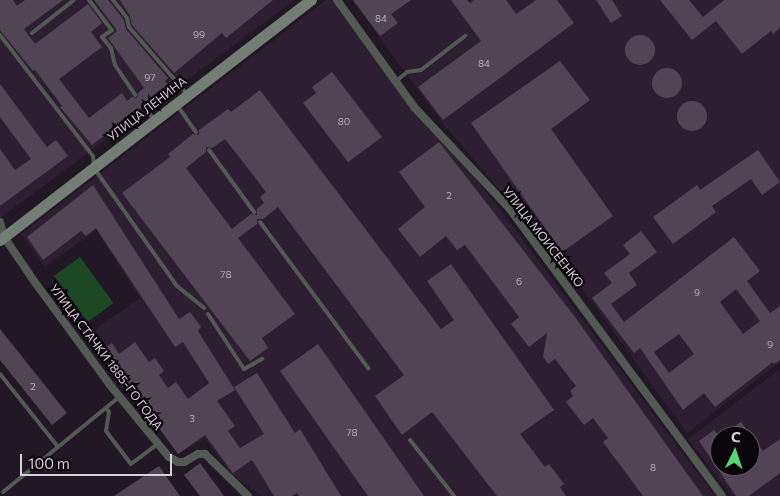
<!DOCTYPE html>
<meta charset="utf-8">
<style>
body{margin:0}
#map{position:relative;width:780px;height:496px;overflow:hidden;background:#221725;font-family:Commissioner,sans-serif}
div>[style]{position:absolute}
.built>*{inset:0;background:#2d1f31}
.green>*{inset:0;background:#1c4924;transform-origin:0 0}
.building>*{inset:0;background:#514555}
.round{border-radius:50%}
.service>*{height:4px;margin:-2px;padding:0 2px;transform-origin:2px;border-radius:2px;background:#535a53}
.minor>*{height:8px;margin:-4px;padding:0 4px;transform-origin:4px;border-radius:4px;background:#535a53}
.secondary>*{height:11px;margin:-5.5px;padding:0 5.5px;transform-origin:5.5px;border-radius:5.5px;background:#727d73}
span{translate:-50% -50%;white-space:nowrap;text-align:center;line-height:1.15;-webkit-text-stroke:4.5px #09050a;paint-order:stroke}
.number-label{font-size:10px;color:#b7afba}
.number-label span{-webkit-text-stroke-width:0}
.street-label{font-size:12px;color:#d9d2dc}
.north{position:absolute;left:710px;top:426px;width:50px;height:50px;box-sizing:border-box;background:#09050a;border:1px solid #5c575e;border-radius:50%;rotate:4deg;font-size:14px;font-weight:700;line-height:20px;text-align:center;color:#d9d2dc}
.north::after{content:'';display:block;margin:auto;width:18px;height:22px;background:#58d570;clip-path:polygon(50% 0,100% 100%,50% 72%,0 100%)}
.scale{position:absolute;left:20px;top:454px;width:152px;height:22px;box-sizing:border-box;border:2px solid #d9d2dc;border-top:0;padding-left:6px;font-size:15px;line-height:18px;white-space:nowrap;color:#d9d2dc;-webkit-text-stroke:4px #09050a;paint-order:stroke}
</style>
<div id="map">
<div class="built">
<div style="clip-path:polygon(0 0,295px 0,0 218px)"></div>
<div style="clip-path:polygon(326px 0,332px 0,499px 208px,715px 496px,262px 496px,233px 476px,205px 439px,178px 454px,89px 334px,140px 298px,96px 230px,45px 267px,21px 234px)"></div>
<div style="clip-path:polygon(352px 0,780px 0,780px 362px,687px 433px,570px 272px,444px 125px)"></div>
<div style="clip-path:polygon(evenodd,780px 369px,780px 496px,732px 496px,688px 439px,780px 369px,720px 436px,750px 436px,750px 466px,720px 466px,720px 436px)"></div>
</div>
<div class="green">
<div style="left:80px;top:257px;width:57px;height:32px;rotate:54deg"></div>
</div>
<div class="building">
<div style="clip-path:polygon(0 0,13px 0,17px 6px,25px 0,63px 0,24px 29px,35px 44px,88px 4px,102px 23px,91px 32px,102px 47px,59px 79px,89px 118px,122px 93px,127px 101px,132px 97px,137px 98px,138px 93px,144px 88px,108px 38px,116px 32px,116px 29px,94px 0,108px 0,113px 6px,124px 20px,126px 29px,168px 78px,165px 81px,170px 87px,147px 104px,141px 103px,141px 108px,92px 145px,60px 107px,62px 106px,35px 70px,33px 71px,0 30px)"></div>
<div style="clip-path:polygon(120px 0,273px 0,226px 38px,222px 33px,174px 73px,132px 25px,130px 16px)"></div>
<div style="clip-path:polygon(353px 0,411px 0,391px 14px,398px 23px,380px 36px)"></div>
<div style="clip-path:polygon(451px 0,467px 0,470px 3px,474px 0,506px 0,516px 14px,536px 0,557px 0,574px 23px,443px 120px,418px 87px,481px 41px)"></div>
<div style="clip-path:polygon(596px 0,612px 0,622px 16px,611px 23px)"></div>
<div style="clip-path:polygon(660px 0,689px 0,703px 17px,724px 0,780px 0,780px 28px,773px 34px,771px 31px,742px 54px,716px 21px,692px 40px)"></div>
<div class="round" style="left:625px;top:35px;width:30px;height:30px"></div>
<div style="clip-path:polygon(560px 61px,590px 100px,551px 129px,613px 216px,562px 252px,471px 123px)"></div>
<div class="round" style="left:652px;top:68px;width:30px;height:30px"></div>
<div style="clip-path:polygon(332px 72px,382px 137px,348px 162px,303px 103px,316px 93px,312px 87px)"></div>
<div style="clip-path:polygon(0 84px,47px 147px,56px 140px,68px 156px,0 206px,0 149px,15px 170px,31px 159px,0 117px)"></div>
<div style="clip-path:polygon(evenodd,260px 90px,441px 329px,454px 320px,427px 281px,451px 264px,554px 410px,520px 434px,545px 467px,549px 464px,564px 484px,560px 487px,566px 496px,497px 496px,432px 412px,402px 435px,375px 396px,404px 375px,278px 207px,263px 219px,257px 219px,257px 224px,238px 238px,295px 314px,262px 338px,268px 348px,250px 361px,122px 193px,170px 157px,168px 154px,193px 134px,199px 135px,199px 130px,228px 109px,231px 112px,260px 90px,225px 139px,266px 192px,260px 197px,264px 203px,257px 209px,257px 215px,251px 214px,232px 229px,186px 168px,206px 152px,206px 147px,212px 148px,225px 139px)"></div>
<div class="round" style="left:677px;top:101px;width:30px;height:30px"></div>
<div style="clip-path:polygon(439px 142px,575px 317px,703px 496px,643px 496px,603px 442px,608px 438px,593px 418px,584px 425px,566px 402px,573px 396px,570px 391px,576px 386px,555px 359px,548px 364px,543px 357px,547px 333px,529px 347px,511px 324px,519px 317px,465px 245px,457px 250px,446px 236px,420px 257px,398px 229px,425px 207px,399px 172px)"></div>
<div style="clip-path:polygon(758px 150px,780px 182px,762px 195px,751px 179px,712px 206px,716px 212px,673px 244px,653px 217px,697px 185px,700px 190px)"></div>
<div style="clip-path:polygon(93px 185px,179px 319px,190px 312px,201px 327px,198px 331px,235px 390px,217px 401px,235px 426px,228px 431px,240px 448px,264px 434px,234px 387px,257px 373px,295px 433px,300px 429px,341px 496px,299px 496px,297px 493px,292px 496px,274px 496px,252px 460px,233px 473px,205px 435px,178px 454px,102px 350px,112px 343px,119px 354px,135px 342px,149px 362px,155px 358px,164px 371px,159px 375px,168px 388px,176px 382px,188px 399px,209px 383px,183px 342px,175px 347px,96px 228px,86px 236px,81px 231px,43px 260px,27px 237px)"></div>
<div style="clip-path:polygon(evenodd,641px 231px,657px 252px,629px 273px,637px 285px,611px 304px,624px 322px,734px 237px,760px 271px,747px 281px,770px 313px,780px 306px,780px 360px,774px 364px,773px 362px,715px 407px,704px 393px,683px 410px,640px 348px,634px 353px,592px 298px,612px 283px,604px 273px,630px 254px,623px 245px,641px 231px,736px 289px,760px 321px,743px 334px,720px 302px,736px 289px,641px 231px,679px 334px,694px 354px,669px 373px,654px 352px,679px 334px)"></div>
<div style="clip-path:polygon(0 329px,67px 413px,52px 425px,0 360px)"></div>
<div style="clip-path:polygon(318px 344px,424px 496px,368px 496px,280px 371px)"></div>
<div style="clip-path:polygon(741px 422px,763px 451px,780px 439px,780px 473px,749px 496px,736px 496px,699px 441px,714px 430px,720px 437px,720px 466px,750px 466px,750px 436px,722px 436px)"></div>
<div style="clip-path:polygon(200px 463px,224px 496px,200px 496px,184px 475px)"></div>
<div style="clip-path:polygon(159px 466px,180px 496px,114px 496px)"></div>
</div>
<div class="service">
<div style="left:89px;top:0;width:38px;rotate:53deg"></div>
<div style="left:112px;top:30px;width:12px;rotate:145deg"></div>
<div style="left:102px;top:37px;width:14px;rotate:51deg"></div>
<div style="left:111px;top:48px;width:17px;rotate:77deg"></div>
<div style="left:115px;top:65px;width:36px;rotate:56deg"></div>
<div style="left:113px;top:0;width:23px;rotate:52deg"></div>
<div style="left:127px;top:18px;width:9px;rotate:77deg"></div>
<div style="left:129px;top:27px;width:89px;rotate:49.1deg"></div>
<div style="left:32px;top:33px;width:53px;rotate:-38.2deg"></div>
<div style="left:0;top:35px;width:153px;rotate:52.5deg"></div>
<div style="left:93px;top:156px;width:12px;rotate:85deg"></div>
<div style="left:94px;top:168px;width:144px;rotate:54.9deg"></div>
<div style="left:177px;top:286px;width:35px;rotate:39deg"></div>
<div style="left:396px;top:81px;width:14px;rotate:-39deg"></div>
<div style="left:407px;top:72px;width:14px;rotate:-8deg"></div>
<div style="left:421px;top:70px;width:56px;rotate:-37.7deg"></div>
<div style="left:177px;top:105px;width:33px;rotate:55deg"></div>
<div style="left:144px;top:106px;width:17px;rotate:54deg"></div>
<div style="left:209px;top:150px;width:77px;rotate:54deg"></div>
<div style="left:260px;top:222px;width:182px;rotate:53.5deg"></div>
<div style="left:208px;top:314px;width:66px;rotate:56.8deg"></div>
<div style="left:244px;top:369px;width:21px;rotate:-29deg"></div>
<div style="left:0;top:374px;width:93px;rotate:51.5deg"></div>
<div style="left:106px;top:408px;width:5px;rotate:53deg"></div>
<div style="left:109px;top:412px;width:19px;rotate:99deg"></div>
<div style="left:106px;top:431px;width:41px;rotate:52.9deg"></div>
<div style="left:131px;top:464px;width:34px;rotate:-37deg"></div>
<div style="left:410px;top:440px;width:71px;rotate:51.8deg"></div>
<div style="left:3px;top:492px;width:150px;rotate:-39.3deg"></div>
</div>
<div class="minor">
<div style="left:337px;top:0;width:133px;rotate:54.2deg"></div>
<div style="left:415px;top:108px;width:137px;rotate:46.8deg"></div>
<div style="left:509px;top:208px;width:358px;rotate:53.5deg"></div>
<div style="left:0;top:222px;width:16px;rotate:75deg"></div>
<div style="left:4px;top:237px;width:53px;rotate:55.7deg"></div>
<div style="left:34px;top:281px;width:129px;rotate:53.8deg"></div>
<div style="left:110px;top:385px;width:93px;rotate:50.7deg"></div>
<div style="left:169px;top:457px;width:10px;rotate:29deg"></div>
<div style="left:178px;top:462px;width:6px"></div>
<div style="left:184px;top:462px;width:16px;rotate:-30deg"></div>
<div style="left:198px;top:454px;width:7px"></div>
<div style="left:205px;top:454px;width:60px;rotate:44.3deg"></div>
</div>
<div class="secondary">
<div style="left:0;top:240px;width:393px;rotate:-37.7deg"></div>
</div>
<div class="number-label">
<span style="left:381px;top:19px">84</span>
<span style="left:199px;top:35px">99</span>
<span style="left:484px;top:64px">84</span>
<span style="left:150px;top:78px">97</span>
<span style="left:344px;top:122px">80</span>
<span style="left:449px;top:196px">2</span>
<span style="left:226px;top:275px">78</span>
<span style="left:519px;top:282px">6</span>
<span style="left:697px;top:293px">9</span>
<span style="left:770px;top:345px">9</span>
<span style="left:33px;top:387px">2</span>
<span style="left:192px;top:419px">3</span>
<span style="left:352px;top:433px">78</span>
<span style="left:653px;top:468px">8</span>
</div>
<div class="street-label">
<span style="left:147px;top:109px;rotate:-38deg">УЛИЦА ЛЕНИНА</span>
<span style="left:543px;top:237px;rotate:52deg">УЛИЦА МОИСЕЕНКО</span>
<span style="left:106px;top:357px;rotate:53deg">УЛИЦА СТАЧКИ 1885-ГО ГОДА</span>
</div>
<div class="north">С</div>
<div class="scale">100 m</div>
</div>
